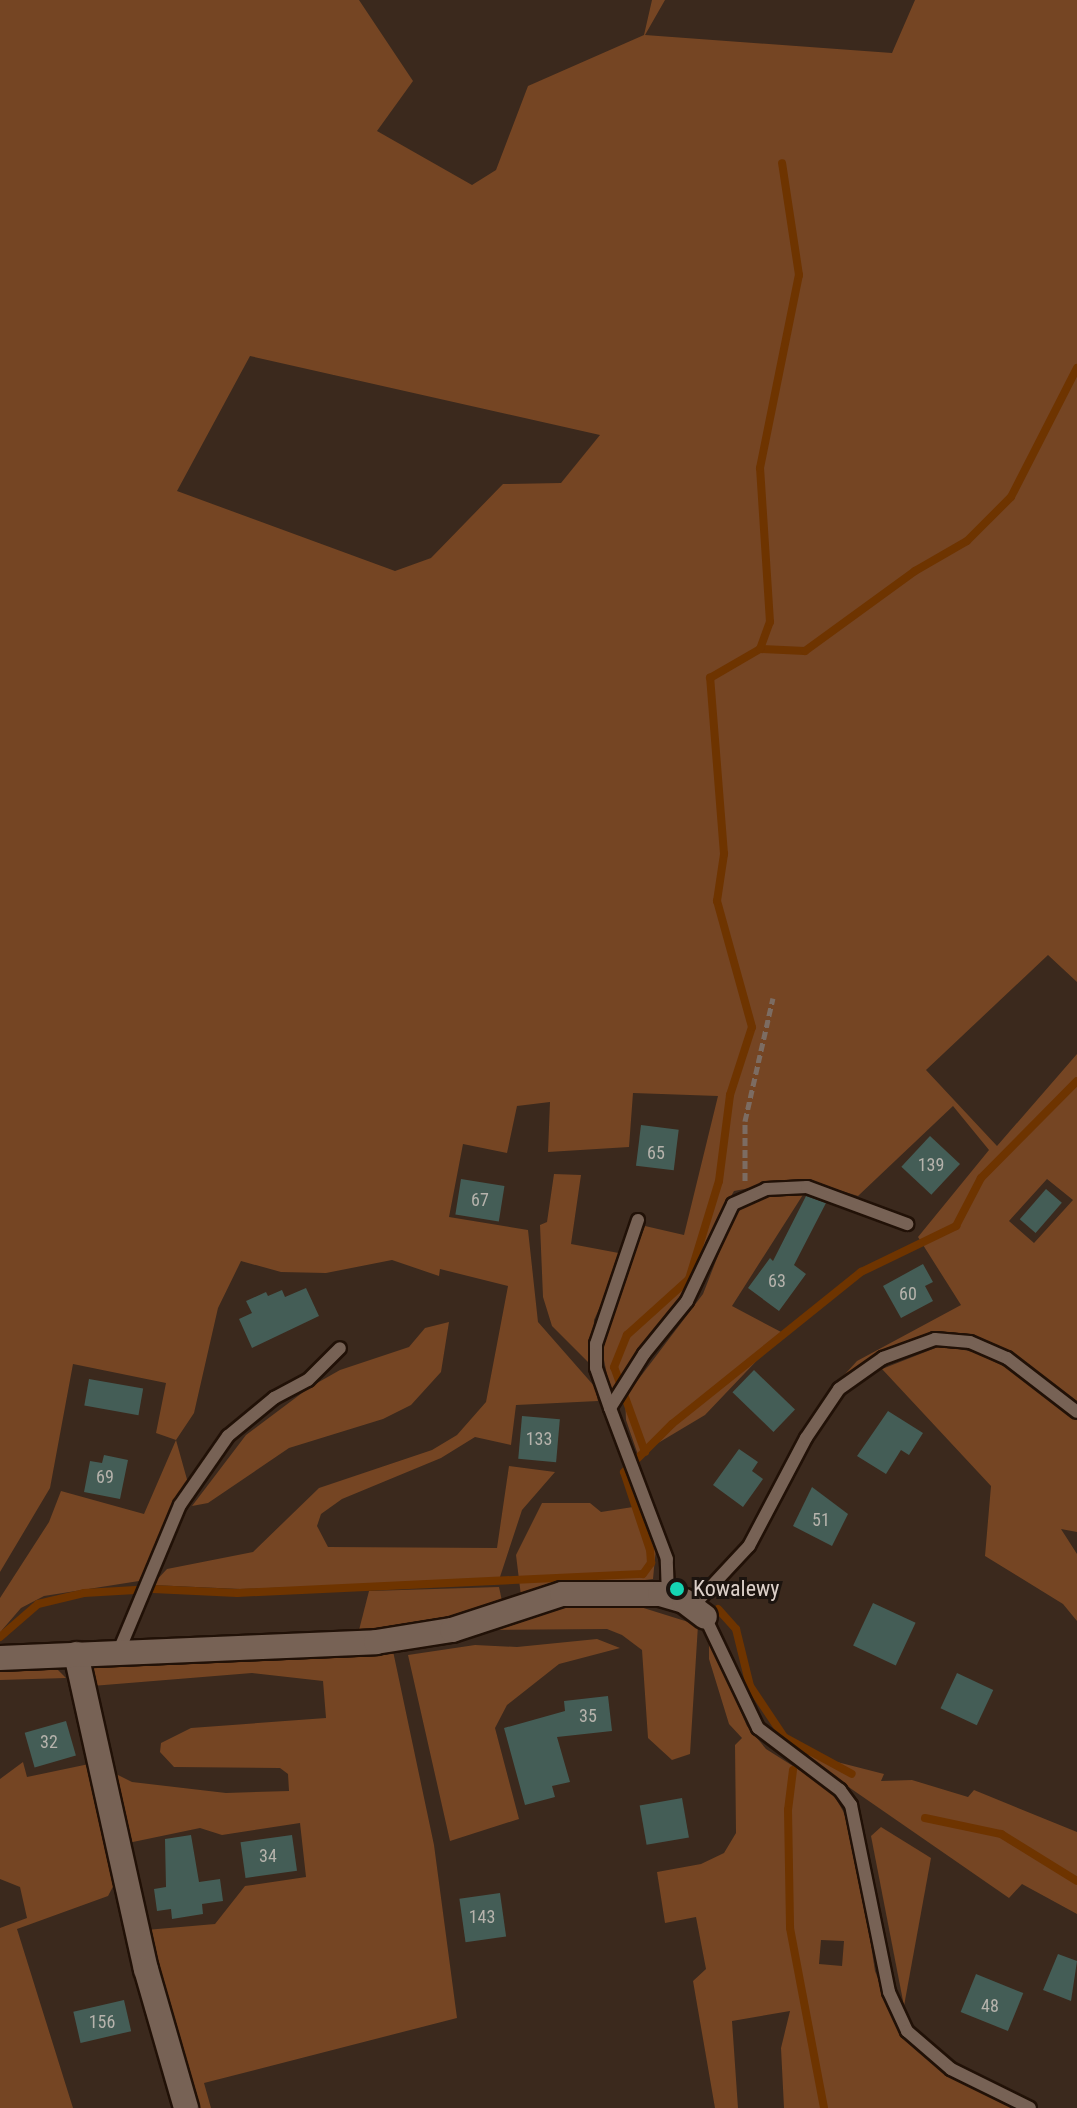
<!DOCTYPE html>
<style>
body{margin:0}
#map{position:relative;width:1077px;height:2108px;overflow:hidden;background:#3b291d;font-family:"Roboto Condensed",sans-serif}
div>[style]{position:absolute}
.green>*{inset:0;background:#754523}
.stream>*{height:8px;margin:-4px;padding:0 4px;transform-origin:4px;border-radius:4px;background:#6e3400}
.building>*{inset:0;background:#445d56;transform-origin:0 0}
.path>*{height:5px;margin-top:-2.5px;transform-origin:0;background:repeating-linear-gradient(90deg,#7c6c62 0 8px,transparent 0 12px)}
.roads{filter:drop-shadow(2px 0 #211107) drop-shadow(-2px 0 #211107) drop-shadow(0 2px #211107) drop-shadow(0 -2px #211107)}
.lane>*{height:12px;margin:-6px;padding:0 6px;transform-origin:6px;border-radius:6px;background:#776255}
.street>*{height:24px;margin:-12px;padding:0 12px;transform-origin:12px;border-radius:12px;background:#776255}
.dots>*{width:22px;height:22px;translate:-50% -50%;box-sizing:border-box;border:4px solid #1c140f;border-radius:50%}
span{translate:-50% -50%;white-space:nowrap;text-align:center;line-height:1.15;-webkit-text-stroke:6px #1c140f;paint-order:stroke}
.number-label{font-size:18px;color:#b6b3ac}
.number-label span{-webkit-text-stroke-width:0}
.poi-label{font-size:22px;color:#dcd0c9}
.left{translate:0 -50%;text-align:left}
</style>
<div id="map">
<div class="green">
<div style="clip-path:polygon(evenodd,0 0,359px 0,413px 81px,377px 131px,472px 185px,496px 170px,528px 86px,644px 35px,652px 0,665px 0,645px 35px,892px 53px,915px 0,1077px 0,1077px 982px,1048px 955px,926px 1070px,997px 1146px,1077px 1054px,1077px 1403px,1009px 1352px,974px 1336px,945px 1334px,914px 1339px,874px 1357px,836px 1384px,857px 1361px,961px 1305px,918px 1237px,989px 1150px,953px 1106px,858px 1196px,813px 1182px,780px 1182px,734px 1191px,706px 1241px,693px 1282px,611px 1395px,602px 1350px,611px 1314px,645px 1226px,684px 1235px,718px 1096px,633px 1093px,629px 1147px,548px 1152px,550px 1102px,517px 1106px,507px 1153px,463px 1144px,449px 1217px,528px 1230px,538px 1322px,595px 1387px,598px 1401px,516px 1405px,511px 1445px,475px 1437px,441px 1458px,342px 1499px,321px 1514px,317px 1526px,328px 1547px,497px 1548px,509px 1466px,555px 1472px,522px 1510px,499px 1580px,240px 1589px,152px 1585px,167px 1569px,253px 1552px,319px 1488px,432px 1450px,457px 1435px,486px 1402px,508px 1286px,440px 1269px,439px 1276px,392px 1260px,326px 1273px,281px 1272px,241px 1261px,218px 1308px,194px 1413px,176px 1440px,188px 1483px,139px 1581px,44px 1596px,21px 1608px,2px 1630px,0 1641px,0 1598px,49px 1522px,61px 1491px,144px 1514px,176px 1440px,156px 1433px,166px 1383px,73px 1364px,50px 1488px,0 1572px,0 0,250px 356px,600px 435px,561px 483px,503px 484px,431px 558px,395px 571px,177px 491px,250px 356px,0 0,1047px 1179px,1073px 1200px,1034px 1243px,1009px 1221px,1047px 1179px)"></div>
<div style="clip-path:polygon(554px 1174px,581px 1175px,571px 1244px,624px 1254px,594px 1320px,593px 1367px,552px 1326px,543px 1297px,540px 1225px,547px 1222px)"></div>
<div style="clip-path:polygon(806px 1190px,732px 1306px,783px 1333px,705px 1415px,638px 1455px,626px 1420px,625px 1397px,703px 1294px,735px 1212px,755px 1195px)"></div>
<div style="clip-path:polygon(449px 1322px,441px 1372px,411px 1405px,383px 1419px,289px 1448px,208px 1503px,192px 1506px,246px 1435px,310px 1387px,340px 1370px,409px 1347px,425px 1328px)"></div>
<div style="clip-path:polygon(943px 1345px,977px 1353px,1009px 1369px,1077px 1420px,1077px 1532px,1061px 1529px,1077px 1554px,1077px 1621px,1063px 1604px,985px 1556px,991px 1486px,882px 1369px)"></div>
<div style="clip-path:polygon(542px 1503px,590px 1503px,601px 1512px,633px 1507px,656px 1548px,653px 1579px,521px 1596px,516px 1555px)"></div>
<div style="clip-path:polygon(499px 1587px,502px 1601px,477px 1611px,422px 1626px,358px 1634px,369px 1591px)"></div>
<div style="clip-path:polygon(557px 1605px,634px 1605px,698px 1625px,690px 1754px,672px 1760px,648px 1738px,642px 1650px,622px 1635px,607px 1629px,488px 1630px)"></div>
<div style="clip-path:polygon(evenodd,709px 1638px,747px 1726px,766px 1749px,831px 1790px,843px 1811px,855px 1841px,875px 1971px,899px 2033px,939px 2067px,1015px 2108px,784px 2108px,781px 2048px,790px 2011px,732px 2021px,738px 2108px,715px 2108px,693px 1981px,706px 1969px,696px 1917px,665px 1923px,657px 1872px,701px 1864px,724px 1853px,736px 1833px,735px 1745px,742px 1738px,729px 1724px,709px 1659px,709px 1638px,821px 1940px,844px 1941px,842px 1966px,819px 1964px,821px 1940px)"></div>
<div style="clip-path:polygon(597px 1639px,620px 1648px,559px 1664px,507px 1705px,495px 1728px,519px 1819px,450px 1841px,408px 1655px,475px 1645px,517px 1647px)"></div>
<div style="clip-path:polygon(393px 1651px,434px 1845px,457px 2018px,204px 2083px,211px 2108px,193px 2108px,146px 1930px,215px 1924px,245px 1886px,306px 1877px,300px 1823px,222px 1835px,200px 1828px,128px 1843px,108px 1770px,132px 1782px,226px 1793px,289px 1791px,288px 1774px,280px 1768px,174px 1767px,160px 1752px,161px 1743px,191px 1728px,326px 1718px,323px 1681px,252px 1673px,92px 1686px,90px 1663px)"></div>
<div style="clip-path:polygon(53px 1665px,66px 1678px,0 1680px,0 1669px)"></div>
<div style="clip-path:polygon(798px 1752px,884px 1774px,881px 1781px,912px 1780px,968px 1797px,974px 1790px,1077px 1832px,1077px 1914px,1022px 1884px,1009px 1898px)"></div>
<div style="clip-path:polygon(23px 1762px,27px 1777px,89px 1764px,116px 1881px,108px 1896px,17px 1929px,73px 2108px,0 2108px,0 1928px,27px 1918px,20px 1887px,0 1879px,0 1779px)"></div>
<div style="clip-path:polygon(881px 1827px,931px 1858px,904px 2006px,871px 1836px)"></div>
</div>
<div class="stream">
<div style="left:760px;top:649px;width:45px;rotate:2.5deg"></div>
<div style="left:805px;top:651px;width:136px;rotate:-36deg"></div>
<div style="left:915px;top:571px;width:60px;rotate:-30deg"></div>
<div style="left:967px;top:541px;width:62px;rotate:-45deg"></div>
<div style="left:1011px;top:497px;width:145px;rotate:-62.9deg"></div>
<div style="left:645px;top:1452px;width:90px;rotate:-110deg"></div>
<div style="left:614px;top:1367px;width:35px;rotate:-68deg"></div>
<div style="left:627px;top:1335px;width:84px;rotate:-42.1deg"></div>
<div style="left:689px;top:1279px;width:102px;rotate:-73deg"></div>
<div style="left:719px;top:1181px;width:87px;rotate:-82.7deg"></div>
<div style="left:730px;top:1095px;width:71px;rotate:-72.1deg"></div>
<div style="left:752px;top:1027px;width:131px;rotate:-105.5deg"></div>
<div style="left:717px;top:901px;width:48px;rotate:-81.5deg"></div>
<div style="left:724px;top:854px;width:177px;rotate:-94.5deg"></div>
<div style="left:710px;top:678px;width:58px;rotate:-30.1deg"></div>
<div style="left:760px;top:649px;width:29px;rotate:-70deg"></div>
<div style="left:770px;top:622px;width:154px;rotate:-93.7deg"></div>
<div style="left:760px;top:468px;width:197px;rotate:-78.6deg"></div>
<div style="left:799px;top:275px;width:113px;rotate:-98.6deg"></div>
<div style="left:718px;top:1609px;width:27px;rotate:48deg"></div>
<div style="left:736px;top:1629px;width:59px;rotate:76.2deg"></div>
<div style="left:750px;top:1686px;width:61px;rotate:56.3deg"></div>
<div style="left:784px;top:1737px;width:77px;rotate:28.6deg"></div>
<div style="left:0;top:1637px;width:50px;rotate:-41deg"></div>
<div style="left:38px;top:1604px;width:47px;rotate:-13.4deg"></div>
<div style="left:84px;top:1593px;width:69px;rotate:-3.3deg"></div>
<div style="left:153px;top:1589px;width:84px;rotate:2.7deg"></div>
<div style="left:237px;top:1593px;width:406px;rotate:-2.7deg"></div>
<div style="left:643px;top:1574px;width:14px;rotate:-54deg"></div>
<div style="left:651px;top:1563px;width:13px;rotate:-94deg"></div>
<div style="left:650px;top:1550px;width:82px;rotate:-108.4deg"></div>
<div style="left:624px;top:1472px;width:68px;rotate:-45deg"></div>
<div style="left:672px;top:1424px;width:243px;rotate:-38.8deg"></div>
<div style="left:861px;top:1272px;width:106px;rotate:-25.8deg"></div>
<div style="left:956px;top:1226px;width:54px;rotate:-62.5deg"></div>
<div style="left:981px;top:1178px;width:136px;rotate:-45.3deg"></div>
<div style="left:793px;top:1770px;width:40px;rotate:97.1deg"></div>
<div style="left:788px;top:1810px;width:118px;rotate:89deg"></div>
<div style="left:790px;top:1928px;width:183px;rotate:79.3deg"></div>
<div style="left:925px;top:1818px;width:78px;rotate:11.9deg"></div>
<div style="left:1001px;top:1834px;width:89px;rotate:31.7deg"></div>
</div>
<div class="building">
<div style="left:641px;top:1125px;width:38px;height:41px;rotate:7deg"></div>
<div style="left:930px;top:1136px;width:41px;height:42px;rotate:43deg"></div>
<div style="left:461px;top:1179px;width:44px;height:36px;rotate:9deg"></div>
<div style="left:1046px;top:1189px;width:21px;height:40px;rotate:41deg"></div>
<div style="clip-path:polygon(806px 1196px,826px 1203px,794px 1265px,806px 1274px,779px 1311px,748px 1288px,770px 1258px,773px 1261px)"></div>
<div style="clip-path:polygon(923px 1264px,933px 1282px,925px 1286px,933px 1301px,901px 1318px,883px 1286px)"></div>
<div style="clip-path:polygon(306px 1288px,319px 1316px,252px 1348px,239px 1319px,252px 1313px,246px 1301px,266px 1292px,268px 1296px,282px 1290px,285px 1297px)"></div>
<div style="left:754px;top:1370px;width:57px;height:31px;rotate:44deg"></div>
<div style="left:89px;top:1379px;width:55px;height:27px;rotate:10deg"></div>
<div style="clip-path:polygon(888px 1411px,923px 1433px,909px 1455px,901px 1450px,886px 1474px,857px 1456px)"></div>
<div style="left:522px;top:1416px;width:38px;height:43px;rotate:5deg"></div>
<div style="clip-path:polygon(739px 1449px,758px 1462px,752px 1471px,763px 1479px,743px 1507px,713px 1485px)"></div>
<div style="clip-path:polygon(104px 1455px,128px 1460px,120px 1499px,84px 1492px,90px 1461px,102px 1463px)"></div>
<div style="clip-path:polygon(812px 1487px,848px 1514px,832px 1546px,793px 1526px)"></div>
<div style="left:873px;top:1603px;width:47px;height:47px;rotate:25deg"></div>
<div style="left:957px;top:1673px;width:40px;height:39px;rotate:25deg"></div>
<div style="clip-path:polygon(608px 1696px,612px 1731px,557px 1737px,570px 1782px,552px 1786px,555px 1797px,525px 1805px,504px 1728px,565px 1711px,564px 1701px)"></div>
<div style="left:66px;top:1721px;width:36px;height:43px;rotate:74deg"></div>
<div style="left:682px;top:1798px;width:40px;height:43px;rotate:80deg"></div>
<div style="clip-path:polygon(191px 1835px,199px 1882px,220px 1879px,223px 1901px,202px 1904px,203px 1914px,172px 1919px,171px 1909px,157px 1911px,154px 1889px,166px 1887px,165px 1839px)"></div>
<div style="left:292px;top:1835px;width:36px;height:52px;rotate:82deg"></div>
<div style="left:500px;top:1893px;width:44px;height:41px;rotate:82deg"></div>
<div style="clip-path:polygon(1058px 1954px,1077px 1961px,1071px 2001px,1043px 1990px)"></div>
<div style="left:976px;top:1974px;width:51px;height:41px;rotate:22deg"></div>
<div style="left:124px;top:2000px;width:32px;height:52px;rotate:77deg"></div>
</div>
<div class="path">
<div style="left:745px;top:1181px;width:60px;rotate:-90deg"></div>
<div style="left:745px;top:1121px;width:126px;rotate:-77.2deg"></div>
</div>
<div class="roads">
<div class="lane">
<div style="left:610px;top:1408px;width:42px;rotate:-109.3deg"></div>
<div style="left:596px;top:1368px;width:24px;rotate:-90deg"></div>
<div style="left:596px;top:1344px;width:131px;rotate:-71.3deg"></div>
<div style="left:668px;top:1596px;width:37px;rotate:-92deg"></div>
<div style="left:667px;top:1559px;width:161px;rotate:-110.7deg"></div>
<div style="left:610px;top:1408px;width:64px;rotate:-57.8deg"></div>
<div style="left:644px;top:1354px;width:68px;rotate:-50.9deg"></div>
<div style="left:687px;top:1301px;width:107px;rotate:-64.6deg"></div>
<div style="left:733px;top:1204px;width:36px;rotate:-24deg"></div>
<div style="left:766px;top:1189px;width:41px;rotate:-2.8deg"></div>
<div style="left:807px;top:1187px;width:107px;rotate:20.3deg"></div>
<div style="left:693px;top:1606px;width:82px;rotate:-47deg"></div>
<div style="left:749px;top:1546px;width:122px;rotate:-62.2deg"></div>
<div style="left:806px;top:1438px;width:59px;rotate:-56deg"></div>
<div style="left:839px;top:1389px;width:54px;rotate:-35.2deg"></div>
<div style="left:883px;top:1358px;width:55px;rotate:-20.1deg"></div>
<div style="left:935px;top:1339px;width:35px;rotate:5deg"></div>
<div style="left:970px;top:1342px;width:40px;rotate:23.4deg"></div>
<div style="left:1007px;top:1358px;width:88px;rotate:37.6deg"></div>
<div style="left:705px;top:1617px;width:123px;rotate:64.5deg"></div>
<div style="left:758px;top:1728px;width:103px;rotate:37.1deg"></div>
<div style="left:840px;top:1790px;width:19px;rotate:54deg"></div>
<div style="left:851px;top:1805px;width:191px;rotate:78.5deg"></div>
<div style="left:889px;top:1992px;width:43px;rotate:65.2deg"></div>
<div style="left:907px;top:2031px;width:58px;rotate:40.8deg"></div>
<div style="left:951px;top:2069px;width:88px;rotate:26.3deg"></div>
<div style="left:118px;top:1653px;width:160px;rotate:-67.3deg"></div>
<div style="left:180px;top:1505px;width:84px;rotate:-55.2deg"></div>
<div style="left:228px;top:1436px;width:60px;rotate:-39.6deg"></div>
<div style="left:274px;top:1398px;width:38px;rotate:-28deg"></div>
<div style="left:308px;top:1380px;width:45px;rotate:-45deg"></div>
</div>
<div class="street">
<div style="left:76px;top:1654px;width:323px;rotate:77.5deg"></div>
<div style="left:146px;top:1969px;width:145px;rotate:73.9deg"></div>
<div style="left:0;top:1658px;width:376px;rotate:-2.4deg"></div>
<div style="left:376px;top:1642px;width:77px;rotate:-9deg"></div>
<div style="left:452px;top:1630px;width:116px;rotate:-18.1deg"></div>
<div style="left:562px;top:1594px;width:98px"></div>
<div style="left:660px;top:1594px;width:25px;rotate:16deg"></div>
<div style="left:684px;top:1601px;width:26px;rotate:37deg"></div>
</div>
</div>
<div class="dots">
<div style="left:677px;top:1589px;background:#15d5b3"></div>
</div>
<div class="number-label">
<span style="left:656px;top:1153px">65</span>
<span style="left:931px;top:1165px">139</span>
<span style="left:480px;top:1200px">67</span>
<span style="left:777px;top:1281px">63</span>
<span style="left:908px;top:1294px">60</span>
<span style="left:539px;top:1439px">133</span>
<span style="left:105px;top:1477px">69</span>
<span style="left:821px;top:1520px">51</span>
<span style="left:588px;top:1716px">35</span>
<span style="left:49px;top:1742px">32</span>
<span style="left:268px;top:1856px">34</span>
<span style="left:482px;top:1917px">143</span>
<span style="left:990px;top:2006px">48</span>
<span style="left:102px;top:2022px">156</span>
</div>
<div class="poi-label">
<span class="left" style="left:693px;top:1589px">Kowalewy</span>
</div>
</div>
